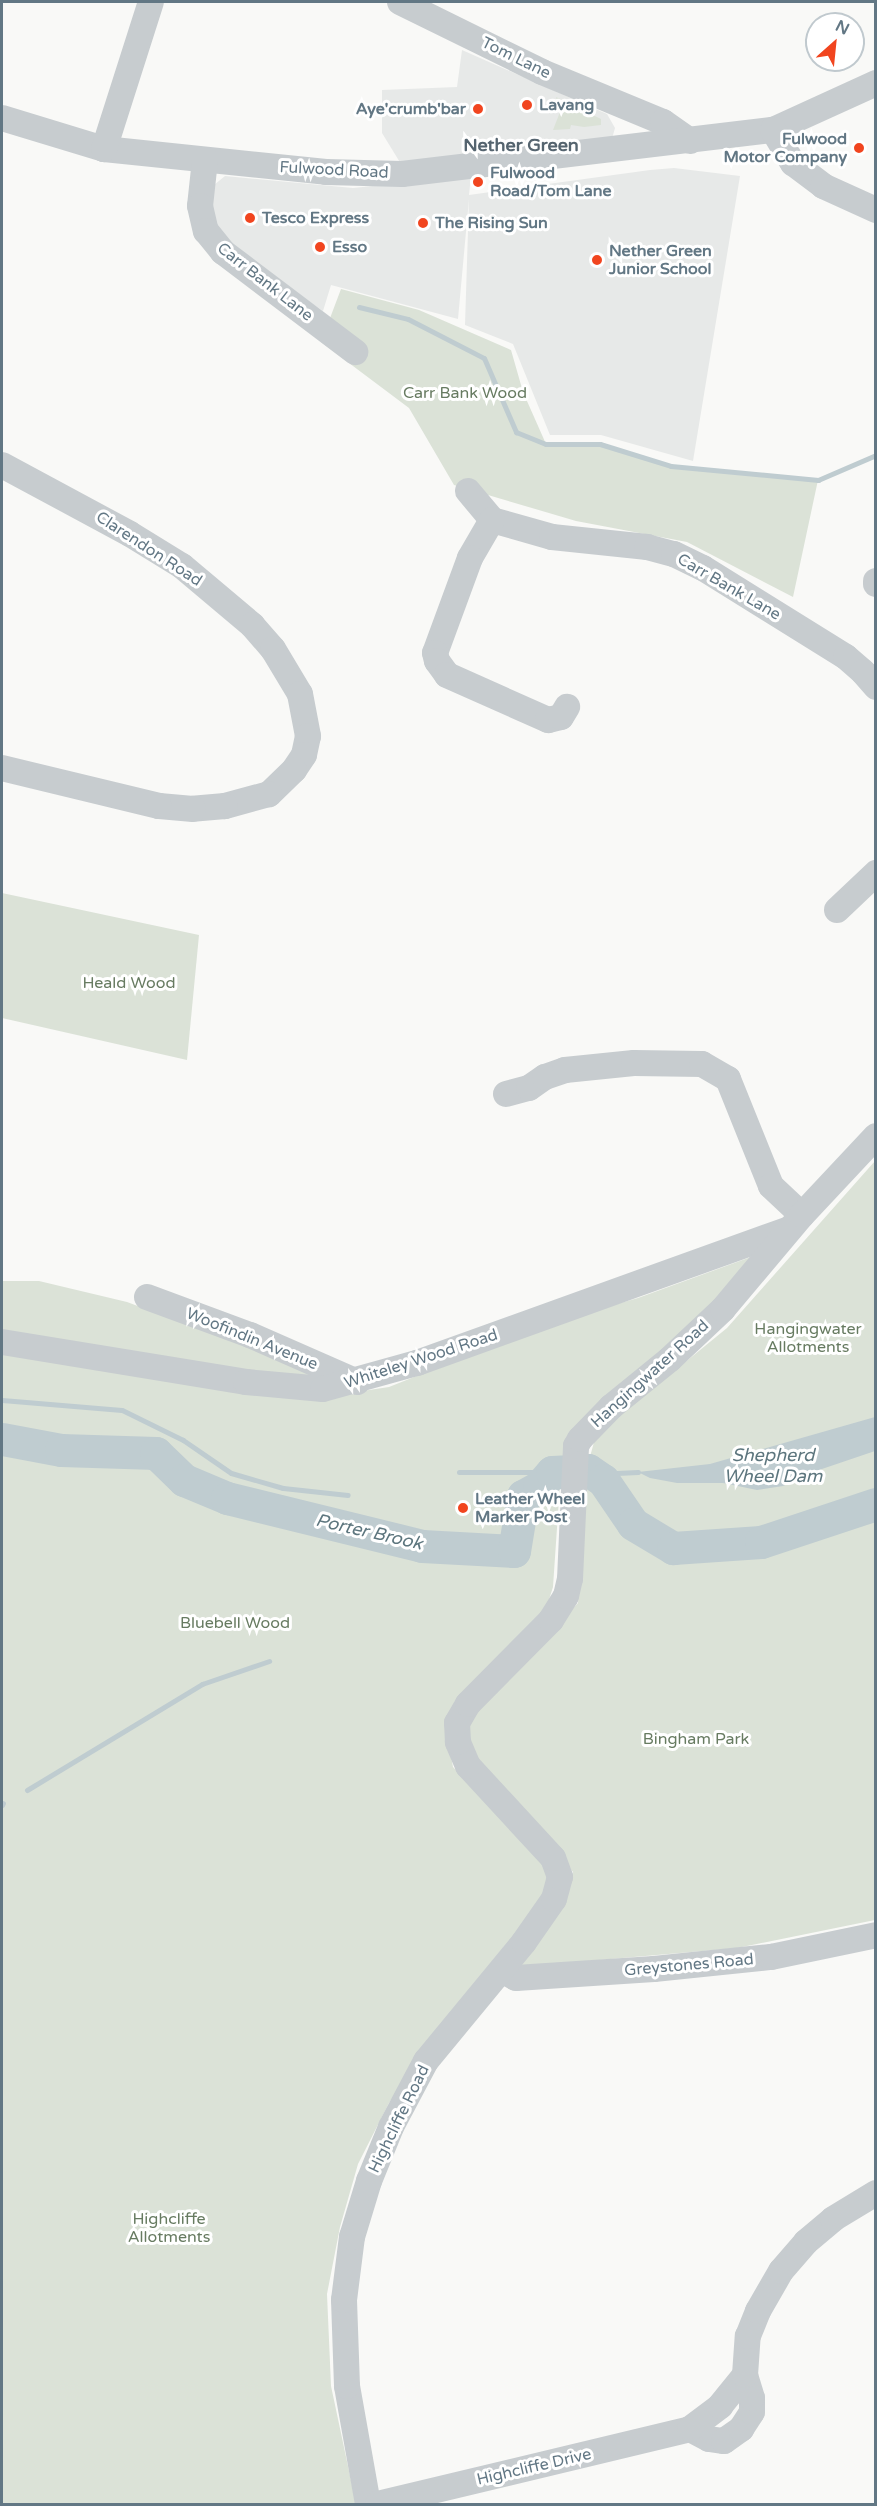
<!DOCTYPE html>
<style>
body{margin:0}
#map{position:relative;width:877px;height:2506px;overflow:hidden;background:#f9f9f7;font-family:"Varela Round",sans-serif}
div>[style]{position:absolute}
.built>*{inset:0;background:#e7e9e8}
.green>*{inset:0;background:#dbe2d7}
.water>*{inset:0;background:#bfccd0}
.stream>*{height:5px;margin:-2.5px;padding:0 2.5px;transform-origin:2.5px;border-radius:2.5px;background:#bfccd0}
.river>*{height:33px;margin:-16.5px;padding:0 16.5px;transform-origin:16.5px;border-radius:16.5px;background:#bfccd0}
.minor>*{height:26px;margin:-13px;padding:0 13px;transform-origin:13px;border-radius:13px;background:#c7cccf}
.dots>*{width:16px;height:16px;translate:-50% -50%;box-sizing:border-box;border:3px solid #fff;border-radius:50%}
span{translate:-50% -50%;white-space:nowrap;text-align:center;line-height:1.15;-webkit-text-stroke:6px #fff;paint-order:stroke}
.street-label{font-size:16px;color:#627784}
.poi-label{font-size:16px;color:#627784;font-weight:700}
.left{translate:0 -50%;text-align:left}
.right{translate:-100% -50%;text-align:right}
.park-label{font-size:16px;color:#677b61}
.neighbourhood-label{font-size:18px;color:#55646f;font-weight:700}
.water-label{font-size:18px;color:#5d767e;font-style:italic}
.frame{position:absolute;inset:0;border:3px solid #627784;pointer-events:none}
.north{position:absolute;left:805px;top:12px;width:60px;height:60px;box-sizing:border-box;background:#fff;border:2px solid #c0c9ce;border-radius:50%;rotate:27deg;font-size:16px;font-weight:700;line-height:24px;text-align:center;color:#627784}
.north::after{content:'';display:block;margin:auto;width:21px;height:27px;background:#f1451f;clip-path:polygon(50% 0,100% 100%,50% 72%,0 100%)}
</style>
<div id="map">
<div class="built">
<div style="clip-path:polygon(462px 50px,607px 114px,615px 128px,611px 142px,473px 157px,469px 195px,650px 170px,674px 168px,740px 176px,693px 461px,601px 435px,550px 435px,513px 344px,465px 325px,469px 199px,458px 319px,331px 285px,323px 311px,246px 259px,211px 228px,214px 185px,225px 176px,353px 188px,412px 182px,382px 133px,382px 90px,457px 87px)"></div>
</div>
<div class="green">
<div style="clip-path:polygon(556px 97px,601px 119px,601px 125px,584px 127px,571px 125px,570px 129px,553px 130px,560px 112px)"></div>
<div style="clip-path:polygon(341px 289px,419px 310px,511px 350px,523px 392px,546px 444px,600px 444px,671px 466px,818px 480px,793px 597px,687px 542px,576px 521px,454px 485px,409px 408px,321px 342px)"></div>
<div style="clip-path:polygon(2px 893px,199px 935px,187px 1060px,2px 1018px)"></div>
<div style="clip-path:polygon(875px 1161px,875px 1920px,737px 1948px,519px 1967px,564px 1904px,573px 1872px,470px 1758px,469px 1717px,578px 1603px,586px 1471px,596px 1435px,727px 1328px)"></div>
<div style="clip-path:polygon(759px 1254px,709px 1309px,569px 1432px,561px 1469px,553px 1587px,545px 1612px,455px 1701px,446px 1730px,453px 1767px,547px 1866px,549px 1885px,544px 1902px,420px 2056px,389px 2103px,358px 2164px,340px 2227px,327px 2294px,331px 2386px,356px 2504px,2px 2504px,2px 1352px,316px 1398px,389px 1387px,547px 1324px,638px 1298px)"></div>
<div style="clip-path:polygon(2px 1281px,39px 1281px,127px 1302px,317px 1373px,315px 1381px,2px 1334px)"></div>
</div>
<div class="water">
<div style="clip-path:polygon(875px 1417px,875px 1451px,819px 1470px,783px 1486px,757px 1490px,723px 1483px,677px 1483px,650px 1478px,638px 1472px,710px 1464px)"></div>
</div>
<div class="stream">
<div style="left:359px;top:307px;width:50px;rotate:13.8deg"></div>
<div style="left:408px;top:319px;width:85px;rotate:27.2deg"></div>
<div style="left:484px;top:358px;width:81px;rotate:66.6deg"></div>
<div style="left:516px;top:432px;width:32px;rotate:22deg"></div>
<div style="left:546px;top:444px;width:54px"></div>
<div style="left:600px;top:444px;width:74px;rotate:17.2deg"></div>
<div style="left:671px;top:466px;width:148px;rotate:5.4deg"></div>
<div style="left:818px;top:480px;width:63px;rotate:-23.3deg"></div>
<div style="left:2px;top:1400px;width:120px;rotate:4.8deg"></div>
<div style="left:122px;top:1410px;width:68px;rotate:26.2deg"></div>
<div style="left:183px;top:1440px;width:58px;rotate:34.5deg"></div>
<div style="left:231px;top:1473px;width:54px;rotate:16.1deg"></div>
<div style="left:283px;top:1488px;width:65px;rotate:6.1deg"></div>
<div style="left:459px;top:1472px;width:93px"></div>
<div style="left:595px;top:1474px;width:43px;rotate:-2.7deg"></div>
<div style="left:582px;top:1485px;width:9px;rotate:-6deg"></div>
<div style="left:591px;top:1484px;width:31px;rotate:33deg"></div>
<div style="left:539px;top:1487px;width:28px;rotate:-2deg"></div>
<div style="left:27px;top:1790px;width:205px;rotate:-31.2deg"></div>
<div style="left:202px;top:1684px;width:71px;rotate:-18.9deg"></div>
<div style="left:2px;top:1805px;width:2px;rotate:-63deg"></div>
</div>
<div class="river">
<div style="left:2px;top:1439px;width:60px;rotate:10.6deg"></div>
<div style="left:61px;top:1450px;width:95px;rotate:1.8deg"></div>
<div style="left:156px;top:1453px;width:39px;rotate:44deg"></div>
<div style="left:184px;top:1480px;width:47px;rotate:22.7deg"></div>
<div style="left:227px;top:1498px;width:201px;rotate:13.8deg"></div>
<div style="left:422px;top:1546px;width:92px;rotate:3.1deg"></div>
<div style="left:514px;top:1551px;width:56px;rotate:-80.7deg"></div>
<div style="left:523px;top:1496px;width:18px;rotate:-29deg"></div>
<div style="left:539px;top:1487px;width:20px;rotate:-49deg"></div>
<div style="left:552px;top:1472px;width:36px;rotate:-3deg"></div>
<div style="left:588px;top:1470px;width:18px;rotate:34deg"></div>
<div style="left:603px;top:1480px;width:53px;rotate:55.7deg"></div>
<div style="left:633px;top:1524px;width:47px;rotate:31deg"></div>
<div style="left:673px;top:1548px;width:88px;rotate:-3.9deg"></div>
<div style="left:761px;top:1542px;width:121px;rotate:-18.3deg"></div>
</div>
<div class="minor">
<div style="left:400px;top:2px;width:158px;rotate:26.2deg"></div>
<div style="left:542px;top:72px;width:131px;rotate:22.5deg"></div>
<div style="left:663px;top:122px;width:33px;rotate:35deg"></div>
<div style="left:2px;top:118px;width:107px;rotate:16.9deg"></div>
<div style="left:104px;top:149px;width:223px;rotate:5.9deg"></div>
<div style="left:326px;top:172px;width:76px;rotate:1.5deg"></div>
<div style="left:402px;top:174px;width:374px;rotate:-6.8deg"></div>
<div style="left:773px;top:130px;width:113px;rotate:-24.5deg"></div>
<div style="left:773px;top:130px;width:39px;rotate:59deg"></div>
<div style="left:793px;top:163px;width:38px;rotate:37deg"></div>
<div style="left:823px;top:186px;width:58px;rotate:24.4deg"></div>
<div style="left:104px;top:149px;width:154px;rotate:-72.3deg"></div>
<div style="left:205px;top:160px;width:46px;rotate:96.2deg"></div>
<div style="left:200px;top:206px;width:26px;rotate:77deg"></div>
<div style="left:206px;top:231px;width:27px;rotate:51deg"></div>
<div style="left:223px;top:252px;width:166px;rotate:37.1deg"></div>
<div style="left:2px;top:465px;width:145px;rotate:28.3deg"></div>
<div style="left:130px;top:534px;width:61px;rotate:31.6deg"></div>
<div style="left:182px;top:566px;width:92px;rotate:40.1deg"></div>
<div style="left:252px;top:625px;width:32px;rotate:49deg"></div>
<div style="left:273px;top:649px;width:52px;rotate:59deg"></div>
<div style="left:300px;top:694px;width:43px;rotate:79.2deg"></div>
<div style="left:308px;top:736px;width:19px;rotate:102deg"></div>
<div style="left:304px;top:755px;width:18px;rotate:124deg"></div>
<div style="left:294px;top:770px;width:35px;rotate:136deg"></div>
<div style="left:269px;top:794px;width:46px;rotate:164.7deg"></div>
<div style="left:225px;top:806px;width:32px;rotate:175deg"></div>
<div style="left:193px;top:809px;width:34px;rotate:-175deg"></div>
<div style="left:159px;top:806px;width:162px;rotate:-166.4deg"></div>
<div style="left:468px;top:491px;width:38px;rotate:50deg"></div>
<div style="left:492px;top:520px;width:62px;rotate:15.8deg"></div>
<div style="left:552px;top:537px;width:96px;rotate:6deg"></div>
<div style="left:647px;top:547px;width:28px;rotate:15deg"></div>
<div style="left:674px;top:554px;width:32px;rotate:26deg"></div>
<div style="left:703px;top:568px;width:168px;rotate:31.9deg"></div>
<div style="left:846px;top:657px;width:23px;rotate:41deg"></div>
<div style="left:863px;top:672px;width:20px;rotate:49deg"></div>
<div style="left:492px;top:520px;width:44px;rotate:120.1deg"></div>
<div style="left:470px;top:558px;width:101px;rotate:110.2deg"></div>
<div style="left:435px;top:653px;width:8px;rotate:76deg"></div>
<div style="left:437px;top:661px;width:17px;rotate:54deg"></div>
<div style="left:447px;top:675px;width:111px;rotate:24deg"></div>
<div style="left:548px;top:720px;width:13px;rotate:-13deg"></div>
<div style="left:561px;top:717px;width:12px;rotate:-59deg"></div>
<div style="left:876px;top:581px;width:3px;rotate:90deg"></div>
<div style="left:837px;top:910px;width:54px;rotate:-43.5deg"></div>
<div style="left:506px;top:1094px;width:24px;rotate:-15deg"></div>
<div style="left:529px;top:1088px;width:19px;rotate:-35deg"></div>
<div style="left:545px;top:1077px;width:21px;rotate:-19deg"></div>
<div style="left:565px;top:1070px;width:69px;rotate:-5.8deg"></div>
<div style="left:634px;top:1063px;width:68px;rotate:0.8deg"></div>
<div style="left:702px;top:1064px;width:30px;rotate:30deg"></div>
<div style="left:728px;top:1079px;width:115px;rotate:68.1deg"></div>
<div style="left:771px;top:1186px;width:42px;rotate:43.1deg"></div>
<div style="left:147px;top:1297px;width:110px;rotate:20.3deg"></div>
<div style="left:250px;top:1335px;width:117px;rotate:23.7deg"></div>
<div style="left:2px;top:1342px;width:247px;rotate:9.3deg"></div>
<div style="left:246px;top:1382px;width:77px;rotate:5.2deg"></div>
<div style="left:323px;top:1389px;width:98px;rotate:-15.5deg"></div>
<div style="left:417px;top:1363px;width:396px;rotate:-19.8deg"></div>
<div style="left:502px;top:1970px;width:16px;rotate:30deg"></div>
<div style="left:516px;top:1978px;width:138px;rotate:-3.7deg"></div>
<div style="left:654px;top:1969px;width:118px;rotate:-5.9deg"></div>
<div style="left:771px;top:1957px;width:107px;rotate:-11.8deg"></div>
<div style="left:690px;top:2429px;width:21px;rotate:28deg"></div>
<div style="left:709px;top:2439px;width:15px;rotate:8deg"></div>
<div style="left:724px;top:2441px;width:21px;rotate:-35deg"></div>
<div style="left:741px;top:2429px;width:20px;rotate:-57deg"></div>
<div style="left:752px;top:2412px;width:14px;rotate:-90deg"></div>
<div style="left:752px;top:2398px;width:24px;rotate:-107deg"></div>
<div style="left:368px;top:2504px;width:120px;rotate:-100.1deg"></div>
<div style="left:347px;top:2386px;width:86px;rotate:-92deg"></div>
<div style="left:344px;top:2300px;width:64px;rotate:-82.8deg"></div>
<div style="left:352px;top:2237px;width:59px;rotate:-73.1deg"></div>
<div style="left:369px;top:2181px;width:58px;rotate:-67.8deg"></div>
<div style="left:391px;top:2127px;width:75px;rotate:-62.1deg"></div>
<div style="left:426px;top:2061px;width:154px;rotate:-50.5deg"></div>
<div style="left:524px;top:1942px;width:52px;rotate:-55.1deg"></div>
<div style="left:554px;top:1899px;width:23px;rotate:-75deg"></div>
<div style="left:560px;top:1877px;width:20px;rotate:-110deg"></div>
<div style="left:553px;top:1858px;width:125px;rotate:-132.7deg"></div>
<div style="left:468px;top:1766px;width:26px;rotate:-113deg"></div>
<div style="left:458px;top:1742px;width:19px;rotate:-93deg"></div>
<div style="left:457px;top:1723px;width:22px;rotate:-60deg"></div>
<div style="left:468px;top:1704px;width:118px;rotate:-45.3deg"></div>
<div style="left:551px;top:1620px;width:28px;rotate:-58deg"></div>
<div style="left:566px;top:1596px;width:17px;rotate:-77deg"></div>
<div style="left:570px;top:1579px;width:133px;rotate:-87.4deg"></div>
<div style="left:576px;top:1446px;width:8px;rotate:-60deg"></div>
<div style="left:580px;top:1439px;width:45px;rotate:-45.9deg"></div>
<div style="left:611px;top:1407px;width:76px;rotate:-39.1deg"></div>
<div style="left:670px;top:1359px;width:73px;rotate:-43.3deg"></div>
<div style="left:723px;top:1309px;width:123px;rotate:-50deg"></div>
<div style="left:802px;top:1215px;width:108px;rotate:-46.9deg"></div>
<div style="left:378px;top:2504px;width:321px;rotate:-13.5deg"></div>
<div style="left:690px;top:2429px;width:38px;rotate:-37deg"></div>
<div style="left:720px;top:2406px;width:40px;rotate:-51deg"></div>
<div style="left:745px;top:2375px;width:39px;rotate:-86deg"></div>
<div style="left:748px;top:2336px;width:27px;rotate:-68deg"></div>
<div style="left:758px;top:2311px;width:46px;rotate:-60.1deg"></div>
<div style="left:781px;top:2271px;width:38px;rotate:-49deg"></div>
<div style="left:806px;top:2242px;width:35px;rotate:-40deg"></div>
<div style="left:833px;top:2219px;width:50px;rotate:-31.2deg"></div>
</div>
<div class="dots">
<div style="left:527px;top:105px;background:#f1451f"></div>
<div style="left:478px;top:109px;background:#f1451f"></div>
<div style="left:859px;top:148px;background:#f1451f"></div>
<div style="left:478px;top:182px;background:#f1451f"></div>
<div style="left:250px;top:218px;background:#f1451f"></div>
<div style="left:423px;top:223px;background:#f1451f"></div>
<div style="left:320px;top:247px;background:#f1451f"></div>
<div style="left:597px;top:260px;background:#f1451f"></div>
<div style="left:463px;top:1508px;background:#f1451f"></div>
</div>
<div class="street-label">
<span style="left:516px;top:58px;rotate:26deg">Tom Lane</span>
<span style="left:334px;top:170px;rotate:3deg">Fulwood Road</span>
<span style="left:265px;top:282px;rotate:38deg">Carr Bank Lane</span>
<span style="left:149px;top:549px;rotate:33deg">Clarendon Road</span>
<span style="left:729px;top:587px;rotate:30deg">Carr Bank Lane</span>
<span style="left:252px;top:1339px;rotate:22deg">Woofindin Avenue</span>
<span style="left:421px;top:1359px;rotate:-18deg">Whiteley Wood Road</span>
<span style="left:650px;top:1374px;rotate:-42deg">Hangingwater Road</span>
<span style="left:689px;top:1965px;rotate:-5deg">Greystones Road</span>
<span style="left:399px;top:2119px;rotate:-64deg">Highcliffe Road</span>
<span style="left:534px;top:2467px;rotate:-13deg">Highcliffe Drive</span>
</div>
<div class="poi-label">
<span class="left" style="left:539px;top:105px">Lavang</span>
<span class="right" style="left:466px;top:109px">Aye'crumb'bar</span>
<span class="right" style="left:847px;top:148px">Fulwood<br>Motor Company</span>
<span class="left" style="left:490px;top:182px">Fulwood<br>Road/Tom Lane</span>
<span class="left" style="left:262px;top:218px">Tesco Express</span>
<span class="left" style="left:435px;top:223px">The Rising Sun</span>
<span class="left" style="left:332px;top:247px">Esso</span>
<span class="left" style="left:609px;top:260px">Nether Green<br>Junior School</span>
<span class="left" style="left:475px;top:1508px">Leather Wheel<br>Marker Post</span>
</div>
<div class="park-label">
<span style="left:465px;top:393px">Carr Bank Wood</span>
<span style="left:129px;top:983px">Heald Wood</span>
<span style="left:808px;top:1338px">Hangingwater<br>Allotments</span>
<span style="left:235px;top:1623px">Bluebell Wood</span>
<span style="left:696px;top:1739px">Bingham Park</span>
<span style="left:169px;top:2228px">Highcliffe<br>Allotments</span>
</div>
<div class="neighbourhood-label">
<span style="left:521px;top:145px">Nether Green</span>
</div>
<div class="water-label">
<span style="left:773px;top:1466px">Shepherd<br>Wheel Dam</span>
<span style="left:369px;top:1532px;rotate:13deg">Porter Brook</span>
</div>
<div class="frame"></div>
<div class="north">N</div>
</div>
